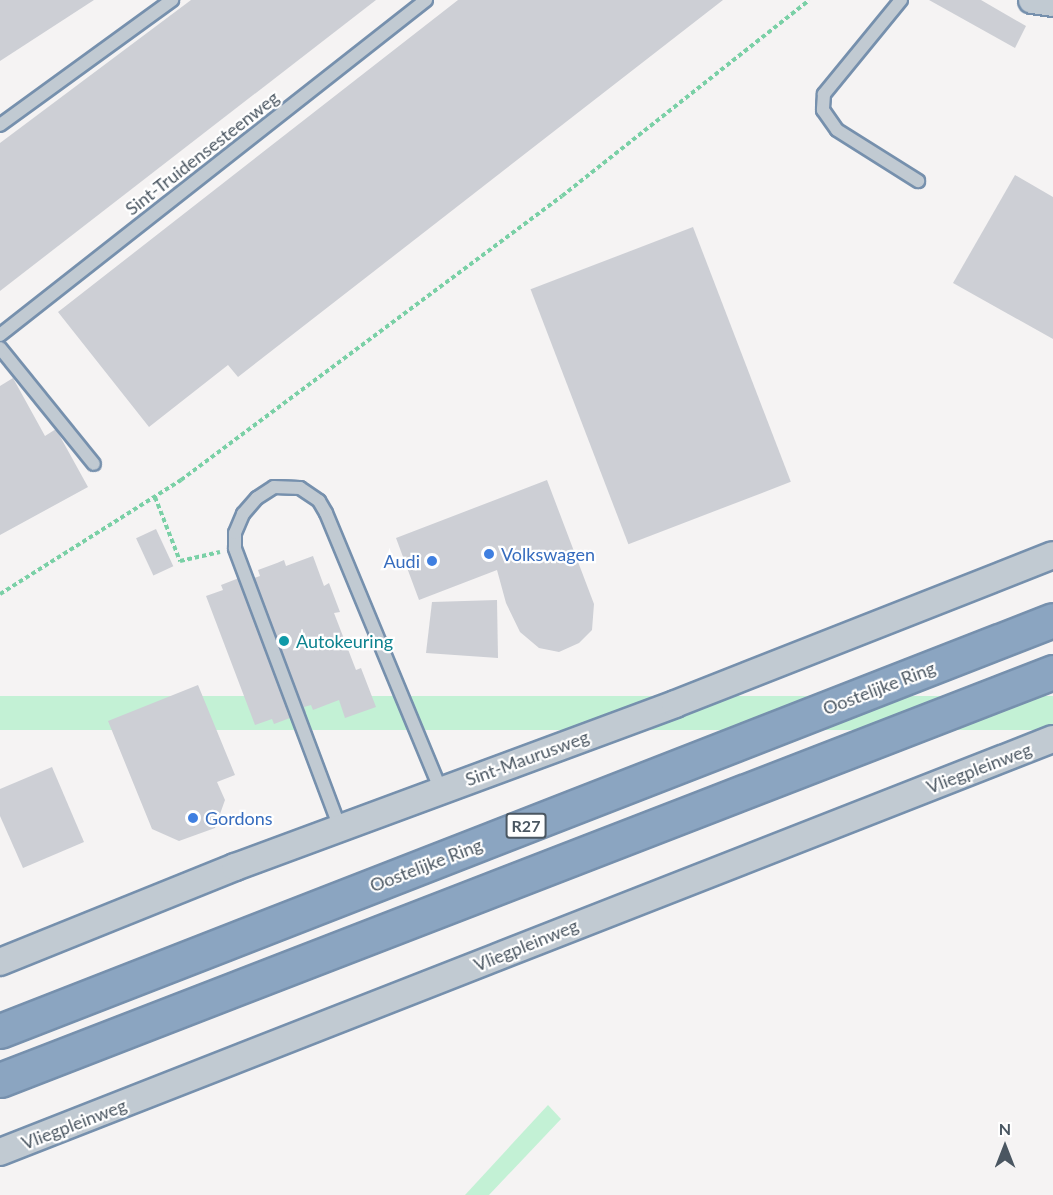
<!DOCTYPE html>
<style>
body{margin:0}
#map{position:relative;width:1053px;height:1195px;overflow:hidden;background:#f5f3f3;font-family:Lato,sans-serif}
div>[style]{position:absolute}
.green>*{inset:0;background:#c3f1d5;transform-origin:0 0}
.building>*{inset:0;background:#cdcfd5;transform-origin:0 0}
.path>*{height:4px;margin-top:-2px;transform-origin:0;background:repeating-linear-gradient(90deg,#7ad0a6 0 4.5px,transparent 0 7.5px)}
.roads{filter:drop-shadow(2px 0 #7690ad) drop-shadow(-2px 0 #7690ad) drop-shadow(0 2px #7690ad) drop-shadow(0 -2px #7690ad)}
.lane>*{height:12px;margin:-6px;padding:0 6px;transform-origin:6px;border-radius:6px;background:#c1cad2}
.street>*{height:26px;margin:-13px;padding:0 13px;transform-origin:13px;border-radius:13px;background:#c1cad2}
.highway>*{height:33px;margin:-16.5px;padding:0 16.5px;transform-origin:16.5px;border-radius:16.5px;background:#8ba5c1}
.dots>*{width:16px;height:16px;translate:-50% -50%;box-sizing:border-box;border:3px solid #fff;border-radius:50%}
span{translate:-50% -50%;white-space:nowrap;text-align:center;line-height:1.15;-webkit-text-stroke:4.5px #fff;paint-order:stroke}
.shield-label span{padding:2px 4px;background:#fff;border:2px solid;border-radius:4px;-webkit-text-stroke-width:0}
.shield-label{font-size:16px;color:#4a5661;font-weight:700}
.street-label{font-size:18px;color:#4a5661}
.shop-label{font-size:18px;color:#366cbe}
.left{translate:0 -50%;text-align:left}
.right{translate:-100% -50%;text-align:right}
.culture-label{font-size:18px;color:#0d838f}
.north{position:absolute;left:975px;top:1117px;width:60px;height:60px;-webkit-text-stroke:4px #fff;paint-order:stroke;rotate:0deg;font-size:16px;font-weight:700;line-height:24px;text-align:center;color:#4a5661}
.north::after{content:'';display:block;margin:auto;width:21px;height:27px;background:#4a5661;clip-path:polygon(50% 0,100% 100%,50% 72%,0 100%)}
</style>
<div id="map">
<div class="green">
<div style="left:1053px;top:696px;width:34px;height:1130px;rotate:90deg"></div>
<div style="clip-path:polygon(548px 1105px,561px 1119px,489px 1195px,465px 1195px)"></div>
</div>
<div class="building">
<div style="clip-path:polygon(0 0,94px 0,0 61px)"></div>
<div style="clip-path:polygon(191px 0,376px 0,0 291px,0 143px)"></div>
<div style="clip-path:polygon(458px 0,723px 0,238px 377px,228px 365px,149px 427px,58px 312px)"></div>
<div style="clip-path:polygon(929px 0,981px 0,1026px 26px,1015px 48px)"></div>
<div style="clip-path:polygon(1015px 175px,1053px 197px,1053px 339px,953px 283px)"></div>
<div style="left:693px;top:227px;width:273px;height:174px;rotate:69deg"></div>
<div style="clip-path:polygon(13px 378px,45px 436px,56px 429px,88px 487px,0 535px,0 386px)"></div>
<div style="clip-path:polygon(547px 480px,594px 604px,592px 630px,579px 643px,559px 652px,539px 648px,520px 632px,506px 603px,497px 570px,419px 600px,396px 538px)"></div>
<div style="left:156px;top:529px;width:41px;height:22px;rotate:65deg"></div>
<div style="clip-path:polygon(313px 556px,324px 586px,329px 583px,340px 612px,334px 613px,356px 670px,361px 668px,376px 707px,345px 718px,339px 700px,313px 710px,311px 705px,304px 707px,306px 712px,274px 724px,272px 719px,255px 725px,206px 596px,223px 590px,221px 585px,252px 573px,254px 578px,260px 576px,258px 570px,277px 563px,284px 560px,286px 566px)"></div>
<div style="clip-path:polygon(497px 600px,498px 658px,426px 653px,432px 602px)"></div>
<div style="clip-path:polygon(198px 685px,235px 775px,217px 782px,225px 800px,215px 828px,179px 841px,152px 829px,108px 721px)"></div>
<div style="clip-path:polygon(52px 767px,84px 842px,23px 868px,0 816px,0 789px)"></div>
</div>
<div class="path">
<div style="left:155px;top:497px;width:69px;rotate:68.7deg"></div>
<div style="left:180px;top:561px;width:41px;rotate:-12.7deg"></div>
<div style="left:0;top:594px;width:214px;rotate:-32.2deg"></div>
<div style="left:181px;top:480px;width:475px;rotate:-36.7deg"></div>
<div style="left:562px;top:196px;width:315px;rotate:-38.4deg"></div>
</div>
<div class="roads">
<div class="lane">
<div style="left:901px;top:0;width:122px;rotate:129.3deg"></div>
<div style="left:824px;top:94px;width:16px;rotate:94deg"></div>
<div style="left:823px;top:110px;width:24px;rotate:55deg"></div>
<div style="left:837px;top:130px;width:96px;rotate:32.2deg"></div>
<div style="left:0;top:125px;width:213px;rotate:-36deg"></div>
<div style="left:0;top:335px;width:542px;rotate:-38.18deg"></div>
<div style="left:0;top:348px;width:149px;rotate:51deg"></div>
<div style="left:340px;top:828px;width:299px;rotate:-110.6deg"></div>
<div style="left:235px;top:548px;width:15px;rotate:-90deg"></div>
<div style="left:235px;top:533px;width:21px;rotate:-67deg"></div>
<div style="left:243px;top:514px;width:21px;rotate:-49deg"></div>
<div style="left:257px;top:498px;width:20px;rotate:-33deg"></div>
<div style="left:274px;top:487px;width:26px;rotate:2deg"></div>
<div style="left:300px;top:488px;width:23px;rotate:34deg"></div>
<div style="left:319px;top:501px;width:14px;rotate:60deg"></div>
<div style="left:326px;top:513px;width:300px;rotate:67.5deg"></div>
</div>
<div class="street">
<div style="left:1032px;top:0;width:21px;rotate:8deg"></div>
<div style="left:0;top:962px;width:253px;rotate:-22deg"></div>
<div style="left:235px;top:867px;width:469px;rotate:-20.3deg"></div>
<div style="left:675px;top:704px;width:406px;rotate:-21.5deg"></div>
<div style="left:0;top:1152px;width:1131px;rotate:-21.42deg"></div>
</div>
<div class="highway">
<div style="left:0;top:1031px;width:1130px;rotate:-21.32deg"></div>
<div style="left:0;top:1080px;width:1129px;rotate:-21.18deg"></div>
</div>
</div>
<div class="dots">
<div style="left:489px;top:554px;background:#3f7fe0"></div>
<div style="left:432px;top:561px;background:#3f7fe0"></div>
<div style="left:284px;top:641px;background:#0f9aa8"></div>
<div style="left:193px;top:818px;background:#3f7fe0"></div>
</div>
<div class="shield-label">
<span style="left:526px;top:826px">R27</span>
</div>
<div class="street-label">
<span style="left:202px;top:153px;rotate:-38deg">Sint-Truidensesteenweg</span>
<span style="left:879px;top:688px;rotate:-21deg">Oostelijke Ring</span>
<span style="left:527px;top:758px;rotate:-20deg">Sint-Maurusweg</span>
<span style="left:979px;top:768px;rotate:-21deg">Vliegpleinweg</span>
<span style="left:426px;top:865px;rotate:-21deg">Oostelijke Ring</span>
<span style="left:526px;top:945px;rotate:-22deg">Vliegpleinweg</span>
<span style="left:74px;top:1124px;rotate:-21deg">Vliegpleinweg</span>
</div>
<div class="shop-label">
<span class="left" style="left:501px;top:554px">Volkswagen</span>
<span class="right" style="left:420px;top:561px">Audi</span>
<span class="left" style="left:205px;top:818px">Gordons</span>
</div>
<div class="culture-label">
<span class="left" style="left:296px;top:641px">Autokeuring</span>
</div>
<div class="north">N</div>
</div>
